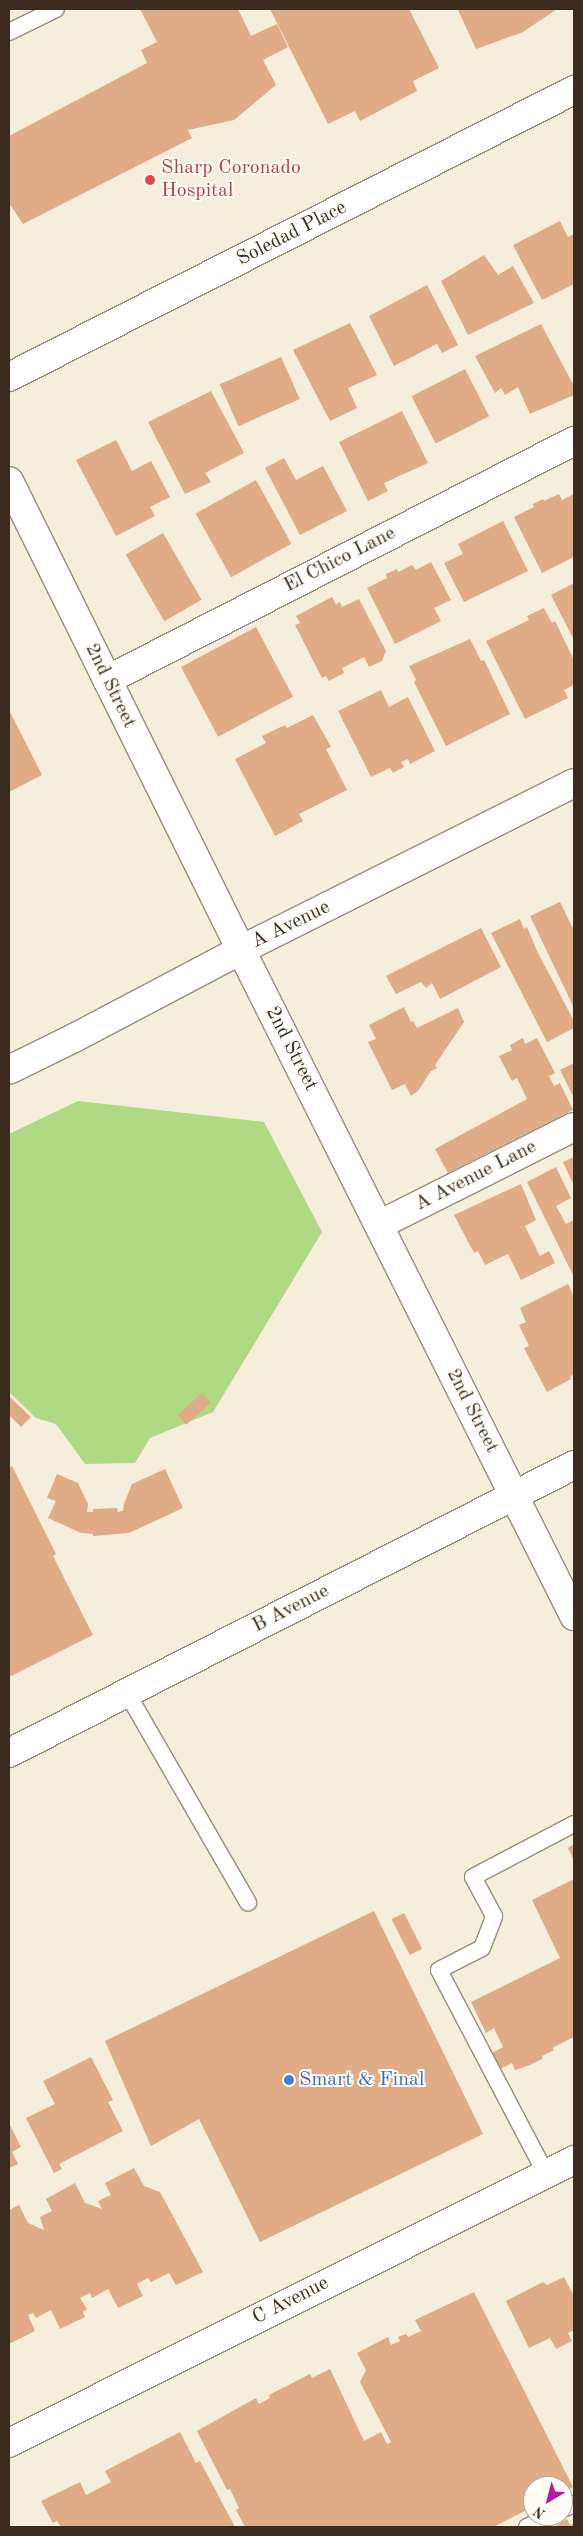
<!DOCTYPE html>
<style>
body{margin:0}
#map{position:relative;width:583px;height:2536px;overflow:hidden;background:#f5eedb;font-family:"Old Standard TT",serif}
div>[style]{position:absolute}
.green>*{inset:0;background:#b0d983}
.building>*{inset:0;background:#dfac87;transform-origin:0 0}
.roads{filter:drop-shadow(1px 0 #988c7c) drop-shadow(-1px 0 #988c7c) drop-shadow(0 1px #988c7c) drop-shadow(0 -1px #988c7c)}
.service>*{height:16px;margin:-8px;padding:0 8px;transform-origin:8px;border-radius:8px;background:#fff}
.minor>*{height:28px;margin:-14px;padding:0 14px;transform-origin:14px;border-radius:14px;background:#fff}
.secondary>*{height:28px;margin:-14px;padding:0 14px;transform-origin:14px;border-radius:14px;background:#fff}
.dots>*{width:14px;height:14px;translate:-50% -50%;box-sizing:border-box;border:2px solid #fdfcf7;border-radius:50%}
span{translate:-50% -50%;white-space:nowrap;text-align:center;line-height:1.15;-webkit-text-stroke:4px #fdfcf7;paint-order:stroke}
.health-label{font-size:20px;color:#be3a42}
.left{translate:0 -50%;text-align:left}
.street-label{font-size:20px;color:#3b2a1e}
.shop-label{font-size:20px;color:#366cbe}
.frame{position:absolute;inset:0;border:10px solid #3b2a1e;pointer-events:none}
.north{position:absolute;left:523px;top:2476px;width:50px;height:50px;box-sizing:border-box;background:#fdfcf7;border:1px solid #afa8a0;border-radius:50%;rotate:217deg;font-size:14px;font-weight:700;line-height:20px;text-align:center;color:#3b2a1e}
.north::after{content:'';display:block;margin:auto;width:18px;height:22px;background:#b5179e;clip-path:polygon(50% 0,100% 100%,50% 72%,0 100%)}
</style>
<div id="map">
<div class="green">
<div style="clip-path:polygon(78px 1101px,264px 1122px,322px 1232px,213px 1412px,150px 1438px,135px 1463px,85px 1464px,56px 1424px,36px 1418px,9px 1392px,9px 1134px)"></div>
</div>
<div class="building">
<div style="clip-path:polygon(140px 9px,238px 9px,251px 36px,277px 24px,288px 47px,263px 60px,276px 85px,234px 120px,188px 130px,192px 138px,23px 224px,9px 203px,9px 136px,147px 63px,141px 50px,157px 42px)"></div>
<div style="clip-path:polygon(270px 9px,409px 9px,439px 68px,413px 81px,417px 91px,360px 121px,355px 111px,328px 124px)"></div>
<div style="clip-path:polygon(461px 9px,557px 9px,523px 32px,476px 49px,458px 10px)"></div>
<div style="clip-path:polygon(560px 221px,568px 237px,574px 234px,574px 284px,542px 300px,513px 245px)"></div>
<div style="clip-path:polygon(484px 255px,498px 275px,513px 266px,534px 303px,468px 335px,441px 281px)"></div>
<div style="clip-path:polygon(427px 285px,458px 345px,442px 353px,437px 344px,394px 366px,369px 316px)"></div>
<div style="clip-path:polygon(350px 323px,377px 375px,348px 388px,357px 408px,330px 421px,293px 350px)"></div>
<div style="clip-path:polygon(541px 324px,574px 386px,574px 395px,530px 414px,518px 387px,505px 395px,501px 388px,495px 393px,475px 356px)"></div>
<div style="left:281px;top:357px;width:46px;height:67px;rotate:66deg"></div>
<div style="left:465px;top:369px;width:53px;height:60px;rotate:63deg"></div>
<div style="clip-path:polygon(211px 391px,244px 453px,205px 473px,211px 482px,185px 494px,148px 422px)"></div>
<div style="clip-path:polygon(402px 411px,428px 463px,384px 483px,388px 491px,368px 501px,339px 442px)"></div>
<div style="clip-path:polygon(116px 440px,132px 471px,151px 461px,170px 497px,150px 507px,155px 516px,116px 536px,76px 460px)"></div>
<div style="clip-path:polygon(284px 458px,296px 480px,323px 466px,347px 511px,300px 535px,265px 468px)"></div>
<div style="left:256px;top:480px;width:73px;height:69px;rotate:61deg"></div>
<div style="clip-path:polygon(559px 494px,562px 500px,574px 494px,574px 557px,542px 573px,514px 517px,534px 507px,533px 504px,543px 499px,544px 501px)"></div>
<div style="clip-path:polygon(503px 521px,528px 571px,464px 602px,444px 563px,463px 554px,458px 544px)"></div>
<div style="left:163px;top:533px;width:77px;height:43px;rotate:60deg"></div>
<div style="clip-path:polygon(431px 562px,451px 600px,434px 608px,441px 621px,395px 644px,367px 588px,387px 578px,386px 574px,397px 569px,398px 572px,412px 565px,416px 570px)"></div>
<div style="clip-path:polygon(574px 583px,574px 640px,551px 595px)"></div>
<div style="clip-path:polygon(332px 597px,336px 604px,340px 602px,342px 607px,359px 599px,386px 651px,382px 661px,369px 667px,364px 657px,342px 668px,344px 673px,329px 681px,326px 676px,322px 678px,295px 625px,300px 623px,296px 616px)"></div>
<div style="clip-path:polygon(544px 608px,552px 623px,555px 621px,574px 660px,574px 685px,564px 690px,568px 698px,525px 719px,486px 641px,529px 620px,527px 616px)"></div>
<div style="left:256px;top:627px;width:79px;height:85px;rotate:62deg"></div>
<div style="clip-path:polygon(470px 639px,481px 661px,484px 660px,510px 714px,446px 746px,414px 682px,416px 680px,409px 666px)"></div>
<div style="clip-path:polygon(381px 690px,389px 707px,408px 697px,435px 751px,410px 764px,408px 759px,401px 762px,404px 767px,393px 773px,390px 768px,371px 777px,338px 711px)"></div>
<div style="clip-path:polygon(9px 710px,42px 775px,9px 792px)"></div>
<div style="clip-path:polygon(313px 715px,331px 747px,326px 749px,347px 790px,299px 814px,303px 821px,275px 836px,235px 759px,266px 743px,262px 736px,285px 725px,287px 728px)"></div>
<div style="clip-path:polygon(560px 902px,574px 931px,574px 1008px,530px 916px)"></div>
<div style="clip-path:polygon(520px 919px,524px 929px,527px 927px,537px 951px,574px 1021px,574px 1028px,547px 1042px,491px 933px)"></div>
<div style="clip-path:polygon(481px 928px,501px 967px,440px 999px,432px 983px,426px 988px,421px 982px,396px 994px,386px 976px)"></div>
<div style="clip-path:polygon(404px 1007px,411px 1022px,413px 1021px,417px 1028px,458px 1008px,464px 1022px,435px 1065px,437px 1068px,431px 1071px,418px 1091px,411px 1096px,405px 1084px,392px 1090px,368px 1042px,376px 1039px,369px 1025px)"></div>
<div style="clip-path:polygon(523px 1038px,525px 1044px,537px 1038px,555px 1073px,549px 1076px,554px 1086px,560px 1083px,573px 1110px,448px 1173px,435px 1149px,527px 1099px,517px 1078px,512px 1081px,499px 1056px,512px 1050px,510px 1045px)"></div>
<div style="clip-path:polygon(574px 1063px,574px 1098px,560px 1070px)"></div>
<div style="clip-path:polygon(574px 1157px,574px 1186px,563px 1162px)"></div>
<div style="clip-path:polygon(556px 1167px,571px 1198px,556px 1206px,566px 1224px,574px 1220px,574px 1277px,527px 1182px)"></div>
<div style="clip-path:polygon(521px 1184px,536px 1220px,525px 1226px,540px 1256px,549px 1251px,555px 1263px,521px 1280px,508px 1254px,485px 1265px,478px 1251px,474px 1253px,454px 1215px)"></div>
<div style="clip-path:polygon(568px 1284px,574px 1297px,574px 1374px,570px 1377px,571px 1379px,547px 1392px,524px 1348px,529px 1346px,519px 1325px,526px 1322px,520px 1308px)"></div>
<div style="left:202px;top:1393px;width:13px;height:33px;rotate:48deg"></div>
<div style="clip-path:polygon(9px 1396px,31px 1417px,21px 1427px,9px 1415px)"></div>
<div style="clip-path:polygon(12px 1466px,56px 1554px,53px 1556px,93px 1635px,9px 1677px,9px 1468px)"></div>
<div style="clip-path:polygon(165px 1469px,183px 1508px,129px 1533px,93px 1536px,93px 1534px,81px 1533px,48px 1518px,56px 1501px,47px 1498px,57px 1474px,78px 1483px,88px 1504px,87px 1512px,93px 1512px,93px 1509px,117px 1508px,118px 1512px,123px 1511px,124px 1504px,132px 1484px)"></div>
<div style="clip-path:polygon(574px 1844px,574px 1861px,568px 1848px)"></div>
<div style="clip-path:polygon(574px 1879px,574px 2037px,552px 2048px,554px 2050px,542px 2056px,542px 2059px,530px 2065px,515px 2070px,512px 2063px,500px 2069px,492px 2053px,503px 2047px,494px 2028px,486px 2033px,471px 2002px,560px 1958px,532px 1900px)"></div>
<div style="clip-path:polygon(374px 1911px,483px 2134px,260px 2242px,199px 2119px,151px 2146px,105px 2041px)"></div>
<div style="left:404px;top:1913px;width:40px;height:14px;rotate:63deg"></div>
<div style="clip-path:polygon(91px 2057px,113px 2100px,108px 2102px,123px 2131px,59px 2164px,62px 2169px,54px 2173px,26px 2118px,55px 2104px,43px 2081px)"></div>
<div style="clip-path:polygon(9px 2123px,21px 2147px,12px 2152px,18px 2164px,9px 2168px)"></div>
<div style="clip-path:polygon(134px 2168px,144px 2186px,160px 2192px,203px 2272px,176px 2285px,169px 2273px,151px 2282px,148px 2278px,137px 2284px,143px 2296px,118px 2308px,108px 2289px,92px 2298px,90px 2293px,80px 2298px,87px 2309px,83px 2312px,85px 2317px,60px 2329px,51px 2310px,36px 2318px,33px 2313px,28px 2315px,35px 2331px,9px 2344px,9px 2210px,19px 2205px,28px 2223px,44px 2230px,40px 2217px,52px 2211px,46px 2199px,75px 2183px,85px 2203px,102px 2209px,98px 2201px,111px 2195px,105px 2183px)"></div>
<div style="clip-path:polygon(564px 2277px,574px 2296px,574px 2330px,568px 2333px,572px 2341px,556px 2349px,550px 2338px,529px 2348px,506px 2301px,543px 2282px,547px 2285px)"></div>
<div style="clip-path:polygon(474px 2292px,573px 2487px,563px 2492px,563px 2486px,533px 2486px,533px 2507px,493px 2527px,245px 2527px,236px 2510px,239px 2508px,230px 2489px,227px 2490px,197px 2431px,256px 2398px,259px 2404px,270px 2398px,269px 2395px,310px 2374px,312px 2378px,330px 2369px,364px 2441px,381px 2432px,387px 2444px,391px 2442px,360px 2382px,366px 2370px,357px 2353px,388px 2337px,391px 2345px,400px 2341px,398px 2337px,406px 2334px,408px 2337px,421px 2331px,415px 2320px)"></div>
<div style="clip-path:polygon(180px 2432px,196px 2463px,200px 2461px,235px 2527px,61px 2527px,57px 2521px,53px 2523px,41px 2501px,80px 2482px,86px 2495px,111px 2482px,105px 2471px)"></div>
<div style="clip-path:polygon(567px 2519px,570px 2525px,574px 2523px,574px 2527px,554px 2527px)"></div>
</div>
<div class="roads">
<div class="service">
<div style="left:9px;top:32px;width:52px;rotate:-26.1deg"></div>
<div style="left:127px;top:1693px;width:242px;rotate:60deg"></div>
<div style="left:546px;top:2174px;width:230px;rotate:-117.7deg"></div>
<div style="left:439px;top:1970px;width:48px;rotate:-27.1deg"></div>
<div style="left:482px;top:1948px;width:34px;rotate:-69deg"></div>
<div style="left:494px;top:1916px;width:44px;rotate:-118.3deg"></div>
<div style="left:473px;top:1877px;width:114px;rotate:-27.7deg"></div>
<div style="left:563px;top:2509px;width:12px;rotate:-24deg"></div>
<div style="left:527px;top:2527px;width:25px;rotate:-26deg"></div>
</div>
<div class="minor">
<div style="left:9px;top:377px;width:634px;rotate:-26.93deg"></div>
<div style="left:107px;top:680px;width:525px;rotate:-27.1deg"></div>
<div style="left:574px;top:783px;width:373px;rotate:153.4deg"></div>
<div style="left:241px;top:950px;width:745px;rotate:63.43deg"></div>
<div style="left:379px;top:1225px;width:218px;rotate:-26.7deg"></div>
<div style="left:9px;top:1753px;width:634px;rotate:-27.01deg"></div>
<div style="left:9px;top:2443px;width:632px;rotate:-26.61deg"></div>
</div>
<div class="secondary">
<div style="left:9px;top:481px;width:523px;rotate:63.68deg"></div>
<div style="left:241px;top:950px;width:189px;rotate:152.2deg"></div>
<div style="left:74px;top:1038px;width:72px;rotate:153.8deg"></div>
</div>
</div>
<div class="dots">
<div style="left:150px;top:180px;background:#e0444e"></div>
<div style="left:289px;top:2080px;background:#3f7fe0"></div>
</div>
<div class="health-label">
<span class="left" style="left:161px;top:180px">Sharp Coronado<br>Hospital</span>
</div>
<div class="street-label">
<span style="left:292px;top:234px;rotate:-27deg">Soledad Place</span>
<span style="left:340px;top:560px;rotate:-27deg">El Chico Lane</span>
<span style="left:110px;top:686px;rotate:64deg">2nd Street</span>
<span style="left:291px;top:925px;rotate:-26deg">A Avenue</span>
<span style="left:291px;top:1049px;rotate:63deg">2nd Street</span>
<span style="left:476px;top:1176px;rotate:-27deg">A Avenue Lane</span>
<span style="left:472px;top:1411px;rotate:63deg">2nd Street</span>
<span style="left:291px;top:1609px;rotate:-27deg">B Avenue</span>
<span style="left:291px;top:2301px;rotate:-27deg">C Avenue</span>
</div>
<div class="shop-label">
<span class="left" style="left:299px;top:2080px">Smart &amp; Final</span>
</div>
<div class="frame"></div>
<div class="north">N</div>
</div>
